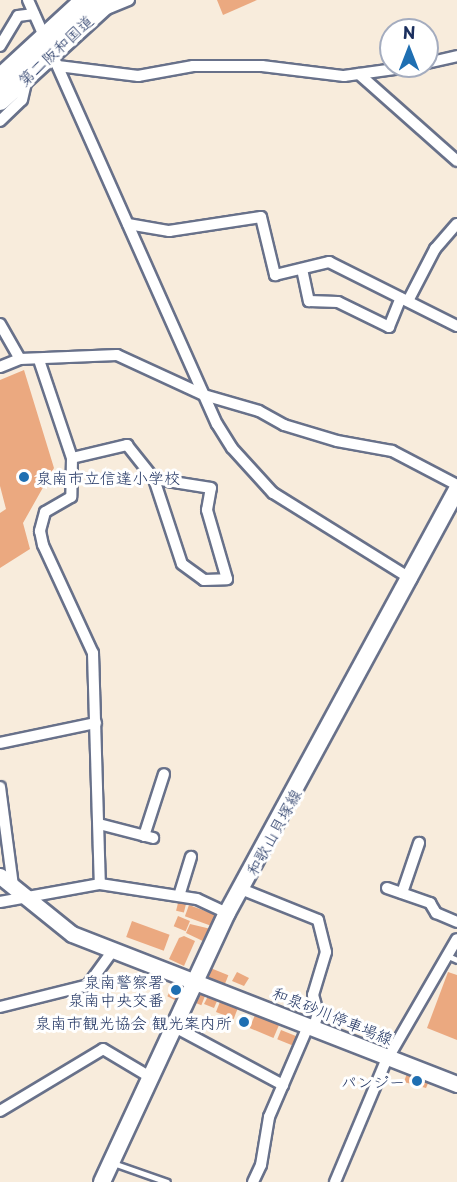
<!DOCTYPE html>
<meta charset="utf-8">
<style>
body{margin:0}
#map{position:relative;width:457px;height:1182px;overflow:hidden;background:#f8ecdc;font-family:"Playpen Sans","Klee One",sans-serif}
div>[style]{position:absolute}
.building>*{inset:0;background:#eba980;transform-origin:0 0}
.roads{filter:drop-shadow(2px 0 #68718a) drop-shadow(-2px 0 #68718a) drop-shadow(0 2px #68718a) drop-shadow(0 -2px #68718a)}
.lane>*{height:5px;margin:-2.5px;padding:0 2.5px;transform-origin:2.5px;border-radius:2.5px;background:#fff}
.street>*{height:10px;margin:-5px;padding:0 5px;transform-origin:5px;border-radius:5px;background:#fff}
.secondary>*{height:15px;margin:-7.5px;padding:0 7.5px;transform-origin:7.5px;border-radius:7.5px;background:#fff}
.primary>*{height:16px;margin:-8px;padding:0 8px;transform-origin:8px;border-radius:8px;background:#fff}
.highway>*{height:20px;margin:-10px;padding:0 10px;transform-origin:10px;border-radius:10px;background:#fff}
.dots>*{width:16px;height:16px;translate:-50% -50%;box-sizing:border-box;border:3px solid #fff;border-radius:50%}
span{translate:-50% -50%;white-space:nowrap;text-align:center;line-height:1.15;-webkit-text-stroke:6px #fff;paint-order:stroke}
.street-label{font-size:16px;color:#1b2f5e}
.poi-label{font-size:16px;color:#1b2f5e}
.left{translate:0 -50%;text-align:left}
.right{translate:-100% -50%;text-align:right}
.north{position:absolute;left:379px;top:18px;width:60px;height:60px;box-sizing:border-box;background:#fff;border:2px solid #a4acbf;border-radius:50%;rotate:0deg;font-size:16px;font-weight:700;line-height:24px;text-align:center;color:#1b2f5e}
.north::after{content:'';display:block;margin:auto;width:21px;height:27px;background:#1f6fb2;clip-path:polygon(50% 0,100% 100%,50% 72%,0 100%)}
</style>
<div id="map">
<div class="building">
<div style="clip-path:polygon(217px 0,257px 0,223px 15px)"></div>
<div style="clip-path:polygon(24px 370px,54px 468px,23px 523px,30px 549px,0 568px,0 513px,6px 509px,0 486px,0 380px)"></div>
<div style="left:179px;top:899px;width:8px;height:12px;rotate:14deg"></div>
<div style="left:189px;top:905px;width:32px;height:12px;rotate:20deg"></div>
<div style="left:178px;top:916px;width:13px;height:11px;rotate:23deg"></div>
<div style="left:132px;top:921px;width:40px;height:17px;rotate:20deg"></div>
<div style="clip-path:polygon(190px 924px,211px 929px,207px 943px,186px 933px)"></div>
<div style="clip-path:polygon(184px 936px,195px 941px,184px 966px,169px 959px,179px 938px)"></div>
<div style="left:208px;top:967px;width:22px;height:10px;rotate:22deg"></div>
<div style="clip-path:polygon(237px 972px,249px 978px,244px 986px,232px 981px)"></div>
<div style="clip-path:polygon(448px 972px,457px 975px,457px 1040px,427px 1028px)"></div>
<div style="left:175px;top:981px;width:9px;height:17px;rotate:27deg"></div>
<div style="left:196px;top:989px;width:11px;height:13px;rotate:22deg"></div>
<div style="clip-path:polygon(208px 996px,217px 1001px,214px 1008px,204px 1004px)"></div>
<div style="left:221px;top:999px;width:19px;height:14px;rotate:21deg"></div>
<div style="left:255px;top:1015px;width:26px;height:14px;rotate:23deg"></div>
<div style="left:242px;top:1017px;width:8px;height:8px;rotate:23deg"></div>
<div style="left:281px;top:1030px;width:18px;height:10px;rotate:22deg"></div>
<div style="clip-path:polygon(408px 1070px,430px 1079px,426px 1088px,404px 1082px)"></div>
</div>
<div class="roads">
<div class="lane">
<div style="left:448px;top:956px;width:10px;rotate:24deg"></div>
<div style="left:113px;top:1163px;width:57px;rotate:19.4deg"></div>
</div>
<div class="street">
<div style="left:28px;top:0;width:464px;rotate:66deg"></div>
<div style="left:217px;top:424px;width:28px;rotate:58deg"></div>
<div style="left:232px;top:448px;width:61px;rotate:47.7deg"></div>
<div style="left:273px;top:493px;width:163px;rotate:31.9deg"></div>
<div style="left:104px;top:10px;width:27px;rotate:-22deg"></div>
<div style="left:0;top:46px;width:35px;rotate:-59deg"></div>
<div style="left:18px;top:16px;width:16px;rotate:-7deg"></div>
<div style="left:427px;top:63px;width:31px;rotate:-13deg"></div>
<div style="left:58px;top:66px;width:81px;rotate:7.1deg"></div>
<div style="left:138px;top:76px;width:56px;rotate:-10.3deg"></div>
<div style="left:193px;top:66px;width:69px"></div>
<div style="left:262px;top:66px;width:83px;rotate:7deg"></div>
<div style="left:344px;top:76px;width:73px;rotate:-7.9deg"></div>
<div style="left:359px;top:74px;width:131px;rotate:41.6deg"></div>
<div style="left:0;top:121px;width:30px;rotate:-44deg"></div>
<div style="left:22px;top:100px;width:22px;rotate:-77deg"></div>
<div style="left:128px;top:224px;width:42px;rotate:9.7deg"></div>
<div style="left:169px;top:231px;width:93px;rotate:-8.7deg"></div>
<div style="left:261px;top:217px;width:60px;rotate:76.4deg"></div>
<div style="left:275px;top:275px;width:56px;rotate:-13.5deg"></div>
<div style="left:329px;top:262px;width:143px;rotate:26.6deg"></div>
<div style="left:302px;top:269px;width:33px;rotate:78deg"></div>
<div style="left:309px;top:301px;width:29px;rotate:2deg"></div>
<div style="left:338px;top:302px;width:57px;rotate:26.1deg"></div>
<div style="left:389px;top:327px;width:31px;rotate:-68deg"></div>
<div style="left:408px;top:301px;width:59px;rotate:-62.6deg"></div>
<div style="left:435px;top:249px;width:33px;rotate:-49deg"></div>
<div style="left:0;top:324px;width:40px;rotate:60.3deg"></div>
<div style="left:39px;top:360px;width:103px;rotate:71.4deg"></div>
<div style="left:72px;top:458px;width:39px;rotate:91deg"></div>
<div style="left:71px;top:497px;width:30px;rotate:150deg"></div>
<div style="left:45px;top:512px;width:20px;rotate:105deg"></div>
<div style="left:40px;top:531px;width:14px;rotate:78deg"></div>
<div style="left:43px;top:545px;width:119px;rotate:65.2deg"></div>
<div style="left:93px;top:653px;width:231px;rotate:88.3deg"></div>
<div style="left:0;top:367px;width:22px;rotate:-22deg"></div>
<div style="left:20px;top:359px;width:97px;rotate:-2.4deg"></div>
<div style="left:117px;top:355px;width:96px;rotate:24.7deg"></div>
<div style="left:204px;top:395px;width:57px;rotate:16.2deg"></div>
<div style="left:259px;top:411px;width:29px;rotate:29deg"></div>
<div style="left:284px;top:425px;width:55px;rotate:16.8deg"></div>
<div style="left:337px;top:441px;width:56px;rotate:10.3deg"></div>
<div style="left:392px;top:451px;width:73px;rotate:27.6deg"></div>
<div style="left:72px;top:458px;width:57px;rotate:-13.3deg"></div>
<div style="left:127px;top:445px;width:43px;rotate:51.5deg"></div>
<div style="left:154px;top:479px;width:89px;rotate:71.8deg"></div>
<div style="left:182px;top:564px;width:27px;rotate:36deg"></div>
<div style="left:204px;top:580px;width:23px;rotate:-2deg"></div>
<div style="left:227px;top:579px;width:72px;rotate:-106.2deg"></div>
<div style="left:207px;top:510px;width:22px;rotate:-80deg"></div>
<div style="left:211px;top:488px;width:58px;rotate:-171deg"></div>
<div style="left:0;top:743px;width:98px;rotate:-11.8deg"></div>
<div style="left:0;top:787px;width:100px;rotate:82.5deg"></div>
<div style="left:99px;top:824px;width:56px;rotate:14.5deg"></div>
<div style="left:144px;top:836px;width:65px;rotate:-72.1deg"></div>
<div style="left:387px;top:888px;width:46px;rotate:19.2deg"></div>
<div style="left:430px;top:903px;width:12px;rotate:59deg"></div>
<div style="left:436px;top:913px;width:23px;rotate:23deg"></div>
<div style="left:241px;top:889px;width:83px;rotate:21.9deg"></div>
<div style="left:318px;top:920px;width:33px;rotate:76deg"></div>
<div style="left:326px;top:952px;width:45px;rotate:106.8deg"></div>
<div style="left:313px;top:995px;width:19px;rotate:74deg"></div>
<div style="left:318px;top:1013px;width:15px;rotate:106deg"></div>
<div style="left:402px;top:893px;width:53px;rotate:-71.2deg"></div>
<div style="left:179px;top:896px;width:41px;rotate:-72.9deg"></div>
<div style="left:0;top:902px;width:102px;rotate:-10.2deg"></div>
<div style="left:100px;top:884px;width:98px;rotate:8.8deg"></div>
<div style="left:197px;top:899px;width:33px;rotate:25deg"></div>
<div style="left:0;top:1007px;width:91px;rotate:-14deg"></div>
<div style="left:88px;top:985px;width:44px;rotate:-54.2deg"></div>
<div style="left:173px;top:1026px;width:125px;rotate:28.2deg"></div>
<div style="left:0;top:1111px;width:120px;rotate:-31deg"></div>
<div style="left:103px;top:1049px;width:55px;rotate:30.8deg"></div>
<div style="left:253px;top:1182px;width:19px;rotate:-65deg"></div>
<div style="left:261px;top:1165px;width:49px;rotate:-80.5deg"></div>
<div style="left:269px;top:1117px;width:101px;rotate:-66.7deg"></div>
<div style="left:335px;top:1182px;width:129px;rotate:-67.2deg"></div>
<div style="left:385px;top:1063px;width:143px;rotate:-59.9deg"></div>
</div>
<div class="secondary">
<div style="left:0;top:876px;width:92px;rotate:38.9deg"></div>
<div style="left:72px;top:934px;width:413px;rotate:21.3deg"></div>
</div>
<div class="primary">
<div style="left:102px;top:1182px;width:297px;rotate:-65.1deg"></div>
<div style="left:227px;top:913px;width:481px;rotate:-61.5deg"></div>
</div>
<div class="highway">
<div style="left:0;top:79px;width:117px;rotate:-42.6deg"></div>
<div style="left:0;top:100px;width:148px;rotate:-42.5deg"></div>
</div>
</div>
<div class="dots">
<div style="left:24px;top:477px;background:#1f6fb2"></div>
<div style="left:176px;top:990px;background:#1f6fb2"></div>
<div style="left:244px;top:1022px;background:#1f6fb2"></div>
<div style="left:417px;top:1081px;background:#1f6fb2"></div>
</div>
<div class="street-label">
<span style="left:55px;top:50px;rotate:-43deg">第二阪和国道</span>
<span style="left:273px;top:832px;rotate:-61deg">和歌山貝塚線</span>
<span style="left:333px;top:1015px;rotate:22deg">和泉砂川停車場線</span>
</div>
<div class="poi-label">
<span class="left" style="left:36px;top:477px">泉南市立信達小学校</span>
<span class="right" style="left:164px;top:990px">泉南警察署<br>泉南中央交番</span>
<span class="right" style="left:232px;top:1022px">泉南市観光協会 観光案内所</span>
<span class="right" style="left:405px;top:1081px">パンジー</span>
</div>
<div class="north">N</div>
</div>
